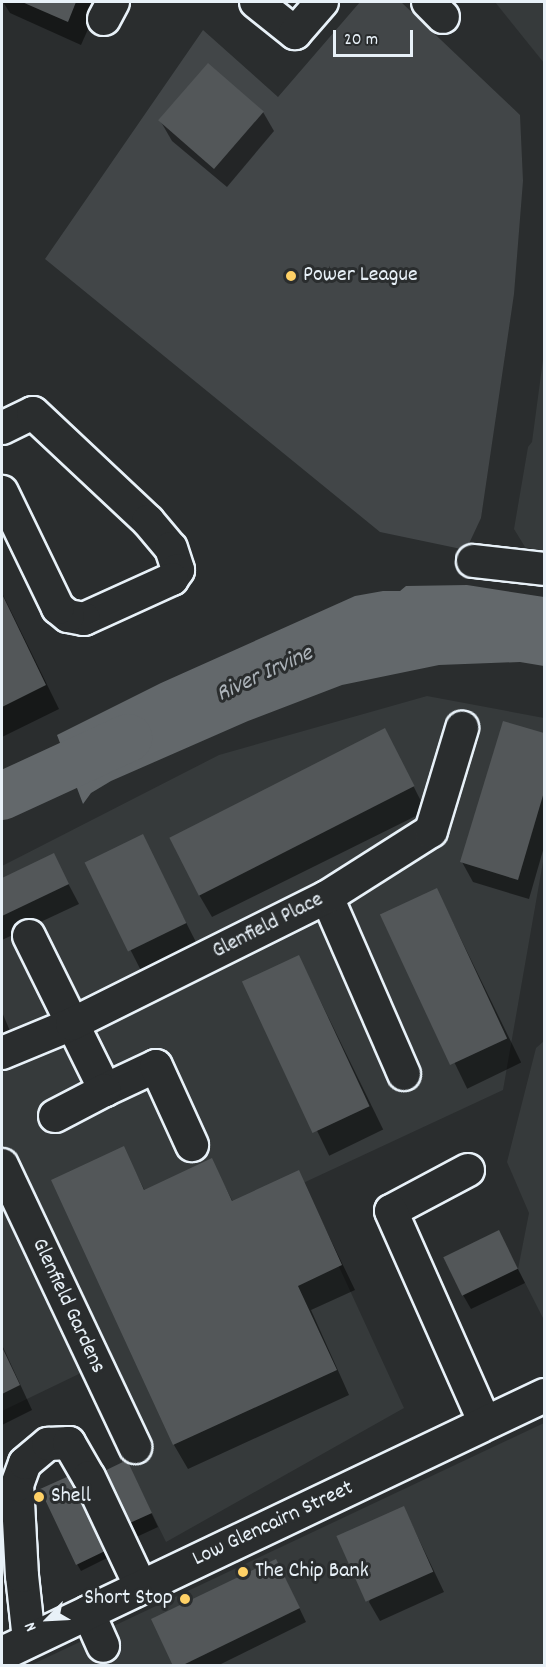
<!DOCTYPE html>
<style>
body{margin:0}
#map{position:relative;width:546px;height:1667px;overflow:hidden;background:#2a2d2e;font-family:Dekko,sans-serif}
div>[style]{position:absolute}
.built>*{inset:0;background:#363a3b}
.green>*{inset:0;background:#424648}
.water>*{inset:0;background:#63686b}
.shadow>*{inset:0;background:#0007;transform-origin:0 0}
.river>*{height:48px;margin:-24px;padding:0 24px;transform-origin:24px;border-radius:24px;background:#63686b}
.building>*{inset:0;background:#535759;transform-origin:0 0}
.roads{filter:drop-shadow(2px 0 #e8f1f8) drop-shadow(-2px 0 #e8f1f8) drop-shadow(0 2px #e8f1f8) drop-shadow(0 -2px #e8f1f8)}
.minor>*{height:32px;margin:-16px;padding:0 16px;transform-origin:16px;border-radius:16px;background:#2a2d2e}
.major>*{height:33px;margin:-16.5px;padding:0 16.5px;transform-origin:16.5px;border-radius:16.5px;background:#2a2d2e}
.dots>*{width:16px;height:16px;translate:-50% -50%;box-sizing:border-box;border:3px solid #2a2d2e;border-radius:50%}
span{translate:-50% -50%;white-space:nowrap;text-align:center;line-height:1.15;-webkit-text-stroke:6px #2a2d2e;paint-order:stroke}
.poi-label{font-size:22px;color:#e8f1f8}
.left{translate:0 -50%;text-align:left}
.right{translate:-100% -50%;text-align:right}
.street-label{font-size:22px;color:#e8f1f8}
.water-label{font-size:24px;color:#acb3b9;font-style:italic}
.frame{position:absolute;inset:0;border:3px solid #e8f1f8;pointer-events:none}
.north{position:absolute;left:18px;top:1589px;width:60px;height:60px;-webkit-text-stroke:4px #2a2d2e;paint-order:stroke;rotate:246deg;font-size:16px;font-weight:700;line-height:24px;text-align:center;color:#e8f1f8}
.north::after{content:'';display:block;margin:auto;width:21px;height:27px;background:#e8f1f8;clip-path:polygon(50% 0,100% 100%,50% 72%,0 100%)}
.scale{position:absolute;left:333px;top:30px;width:80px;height:27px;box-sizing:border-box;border:3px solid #e8f1f8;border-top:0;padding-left:8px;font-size:18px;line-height:21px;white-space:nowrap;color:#e8f1f8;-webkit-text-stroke:4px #2a2d2e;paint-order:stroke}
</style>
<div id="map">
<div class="built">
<div style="clip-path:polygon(495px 2px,544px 2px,544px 63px)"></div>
<div style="clip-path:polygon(544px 352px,544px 552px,525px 547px,514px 529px,528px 447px,532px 442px)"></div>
<div style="clip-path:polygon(427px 696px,544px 718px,544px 856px,503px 1090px,301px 1184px,404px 1408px,166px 1542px,83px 1372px,2px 1411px,2px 866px,219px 755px)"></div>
<div style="clip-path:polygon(544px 1041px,544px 1320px,518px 1269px,529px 1213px,507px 1162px,536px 1048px)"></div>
<div style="clip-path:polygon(544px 1423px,544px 1665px,31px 1665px)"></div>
</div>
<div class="green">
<div style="clip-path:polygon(360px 2px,401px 2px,520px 115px,523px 181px,514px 294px,481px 518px,466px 550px,380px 532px,45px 259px,203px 30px,278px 97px)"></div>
</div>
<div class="water">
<div style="clip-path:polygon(467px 585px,544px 597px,544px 666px,520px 662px,439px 665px,342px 685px,248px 721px,111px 781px,91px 793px,83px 804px,57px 735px,161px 683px,355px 596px,383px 591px,400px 591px,406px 586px)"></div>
</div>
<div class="shadow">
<div style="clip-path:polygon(3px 2px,100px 2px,81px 45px,10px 13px)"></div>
<div style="clip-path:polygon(263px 112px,274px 131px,227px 187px,172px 141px,161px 122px)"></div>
<div style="clip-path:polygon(2px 593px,59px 709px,2px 737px)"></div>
<div style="clip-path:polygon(504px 723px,544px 735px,544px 847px,529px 899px,473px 882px,462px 862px)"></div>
<div style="clip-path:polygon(385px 730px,426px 811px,212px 917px,198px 893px)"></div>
<div style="left:142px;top:836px;width:120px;height:62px;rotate:63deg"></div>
<div style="clip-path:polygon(53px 855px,79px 904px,2px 940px,2px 880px)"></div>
<div style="left:437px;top:890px;width:192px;height:60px;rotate:64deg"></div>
<div style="left:299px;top:957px;width:192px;height:60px;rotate:64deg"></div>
<div style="clip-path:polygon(2px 1012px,10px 1031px,2px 1035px)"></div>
<div style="clip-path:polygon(123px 1148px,145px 1191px,211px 1160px,233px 1202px,298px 1172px,355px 1290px,311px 1310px,349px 1395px,188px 1469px,174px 1445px,53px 1180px)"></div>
<div style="clip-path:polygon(499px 1232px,525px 1283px,471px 1309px,463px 1295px)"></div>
<div style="clip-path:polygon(2px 1345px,32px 1410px,2px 1425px)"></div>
<div style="clip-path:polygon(127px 1462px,158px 1527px,130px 1540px,120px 1523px,96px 1535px,107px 1558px,81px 1571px,77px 1564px,79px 1499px)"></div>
<div style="clip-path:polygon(404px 1508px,444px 1592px,380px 1621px,369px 1602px)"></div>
<div style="clip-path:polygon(283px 1574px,306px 1622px,217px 1666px,175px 1666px)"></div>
</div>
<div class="river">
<div style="left:2px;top:796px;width:139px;rotate:-24.7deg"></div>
</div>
<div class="building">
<div style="clip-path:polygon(22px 2px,76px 2px,68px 22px)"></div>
<div style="left:208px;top:63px;width:74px;height:76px;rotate:41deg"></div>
<div style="clip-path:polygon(2px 594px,46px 685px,2px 707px)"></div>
<div style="clip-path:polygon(503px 721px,544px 733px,544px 792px,518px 880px,460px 862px)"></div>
<div style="left:385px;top:728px;width:65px;height:242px;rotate:63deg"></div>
<div style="left:143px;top:834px;width:99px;height:65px;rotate:64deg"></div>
<div style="clip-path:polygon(54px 853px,69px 884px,2px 916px,2px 878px)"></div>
<div style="left:437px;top:888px;width:166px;height:63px;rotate:65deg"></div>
<div style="left:299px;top:955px;width:167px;height:63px;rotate:65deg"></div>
<div style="clip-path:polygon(124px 1146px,144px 1190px,212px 1158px,232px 1201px,299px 1170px,342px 1265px,298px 1286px,337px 1370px,173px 1445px,51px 1180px)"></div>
<div style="left:499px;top:1230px;width:43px;height:62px;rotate:64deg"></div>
<div style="clip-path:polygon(2px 1347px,20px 1385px,2px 1394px)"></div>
<div style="clip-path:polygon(127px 1460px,152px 1513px,121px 1527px,116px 1517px,94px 1528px,105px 1551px,76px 1565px,40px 1489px,69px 1476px,79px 1497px,102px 1487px,96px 1475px)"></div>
<div style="left:404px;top:1506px;width:72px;height:74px;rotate:66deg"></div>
<div style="clip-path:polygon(276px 1559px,300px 1608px,181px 1666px,173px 1666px,151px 1619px)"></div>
</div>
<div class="roads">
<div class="minor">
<div style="left:256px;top:2px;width:50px;rotate:38.5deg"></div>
<div style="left:295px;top:33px;width:41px;rotate:-48.9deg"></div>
<div style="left:428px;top:2px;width:21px;rotate:45deg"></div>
<div style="left:104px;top:19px;width:19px;rotate:-62deg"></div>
<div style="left:2px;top:428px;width:34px;rotate:-26deg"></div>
<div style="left:33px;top:413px;width:158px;rotate:43.2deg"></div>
<div style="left:148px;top:521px;width:35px;rotate:50deg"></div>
<div style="left:171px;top:548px;width:23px;rotate:72deg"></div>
<div style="left:178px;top:570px;width:11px;rotate:124deg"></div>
<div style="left:172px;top:579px;width:97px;rotate:155.6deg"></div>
<div style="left:84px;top:619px;width:16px;rotate:-169deg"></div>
<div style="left:68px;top:616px;width:13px;rotate:-141deg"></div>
<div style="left:58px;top:608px;width:129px;rotate:-115.8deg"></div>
<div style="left:473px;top:561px;width:71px;rotate:6.4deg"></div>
<div style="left:327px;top:897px;width:193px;rotate:66.5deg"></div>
<div style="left:29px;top:936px;width:172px;rotate:63.7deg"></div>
<div style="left:105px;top:1090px;width:56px;rotate:-25.2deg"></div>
<div style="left:156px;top:1066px;width:87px;rotate:65.5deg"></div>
<div style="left:2px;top:1053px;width:76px;rotate:-22.5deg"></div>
<div style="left:72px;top:1024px;width:285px;rotate:-26.5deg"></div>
<div style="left:327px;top:897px;width:123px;rotate:-32.4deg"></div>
<div style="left:431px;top:831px;width:108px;rotate:-73.2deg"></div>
<div style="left:55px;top:1116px;width:56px;rotate:-27.5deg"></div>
<div style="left:2px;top:1165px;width:312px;rotate:64.7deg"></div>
<div style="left:468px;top:1170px;width:87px;rotate:152deg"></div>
<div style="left:391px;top:1211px;width:232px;rotate:66.1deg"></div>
<div style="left:88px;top:1612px;width:37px;rotate:66deg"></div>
<div style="left:29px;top:1640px;width:64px;rotate:-96.2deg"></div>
<div style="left:22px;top:1576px;width:91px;rotate:-93.1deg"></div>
<div style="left:17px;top:1485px;width:23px;rotate:-70deg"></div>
<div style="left:25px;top:1463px;width:30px;rotate:-40deg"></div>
<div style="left:48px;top:1444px;width:21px;rotate:-3deg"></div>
<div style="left:69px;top:1443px;width:39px;rotate:60deg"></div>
<div style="left:89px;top:1477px;width:122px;rotate:64.7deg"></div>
</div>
<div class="major">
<div style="left:2px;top:1653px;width:600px;rotate:-25.46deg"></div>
</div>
</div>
<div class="dots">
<div style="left:291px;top:276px;background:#ffd166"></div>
<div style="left:39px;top:1497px;background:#ffd166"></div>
<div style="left:243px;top:1572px;background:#ffd166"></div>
<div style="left:185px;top:1599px;background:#ffd166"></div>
</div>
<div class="poi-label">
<span class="left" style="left:303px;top:276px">Power League</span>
<span class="left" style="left:51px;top:1497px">Shell</span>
<span class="left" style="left:255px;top:1572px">The Chip Bank</span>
<span class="right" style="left:173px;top:1599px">Short Stop</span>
</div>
<div class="street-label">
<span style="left:268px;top:926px;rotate:-27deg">Glenfield Place</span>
<span style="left:68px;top:1306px;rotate:65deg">Glenfield Gardens</span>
<span style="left:273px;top:1524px;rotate:-25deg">Low Glencairn Street</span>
</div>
<div class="water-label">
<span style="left:265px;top:675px;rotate:-25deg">River Irvine</span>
</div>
<div class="frame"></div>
<div class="north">N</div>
<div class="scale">20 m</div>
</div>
